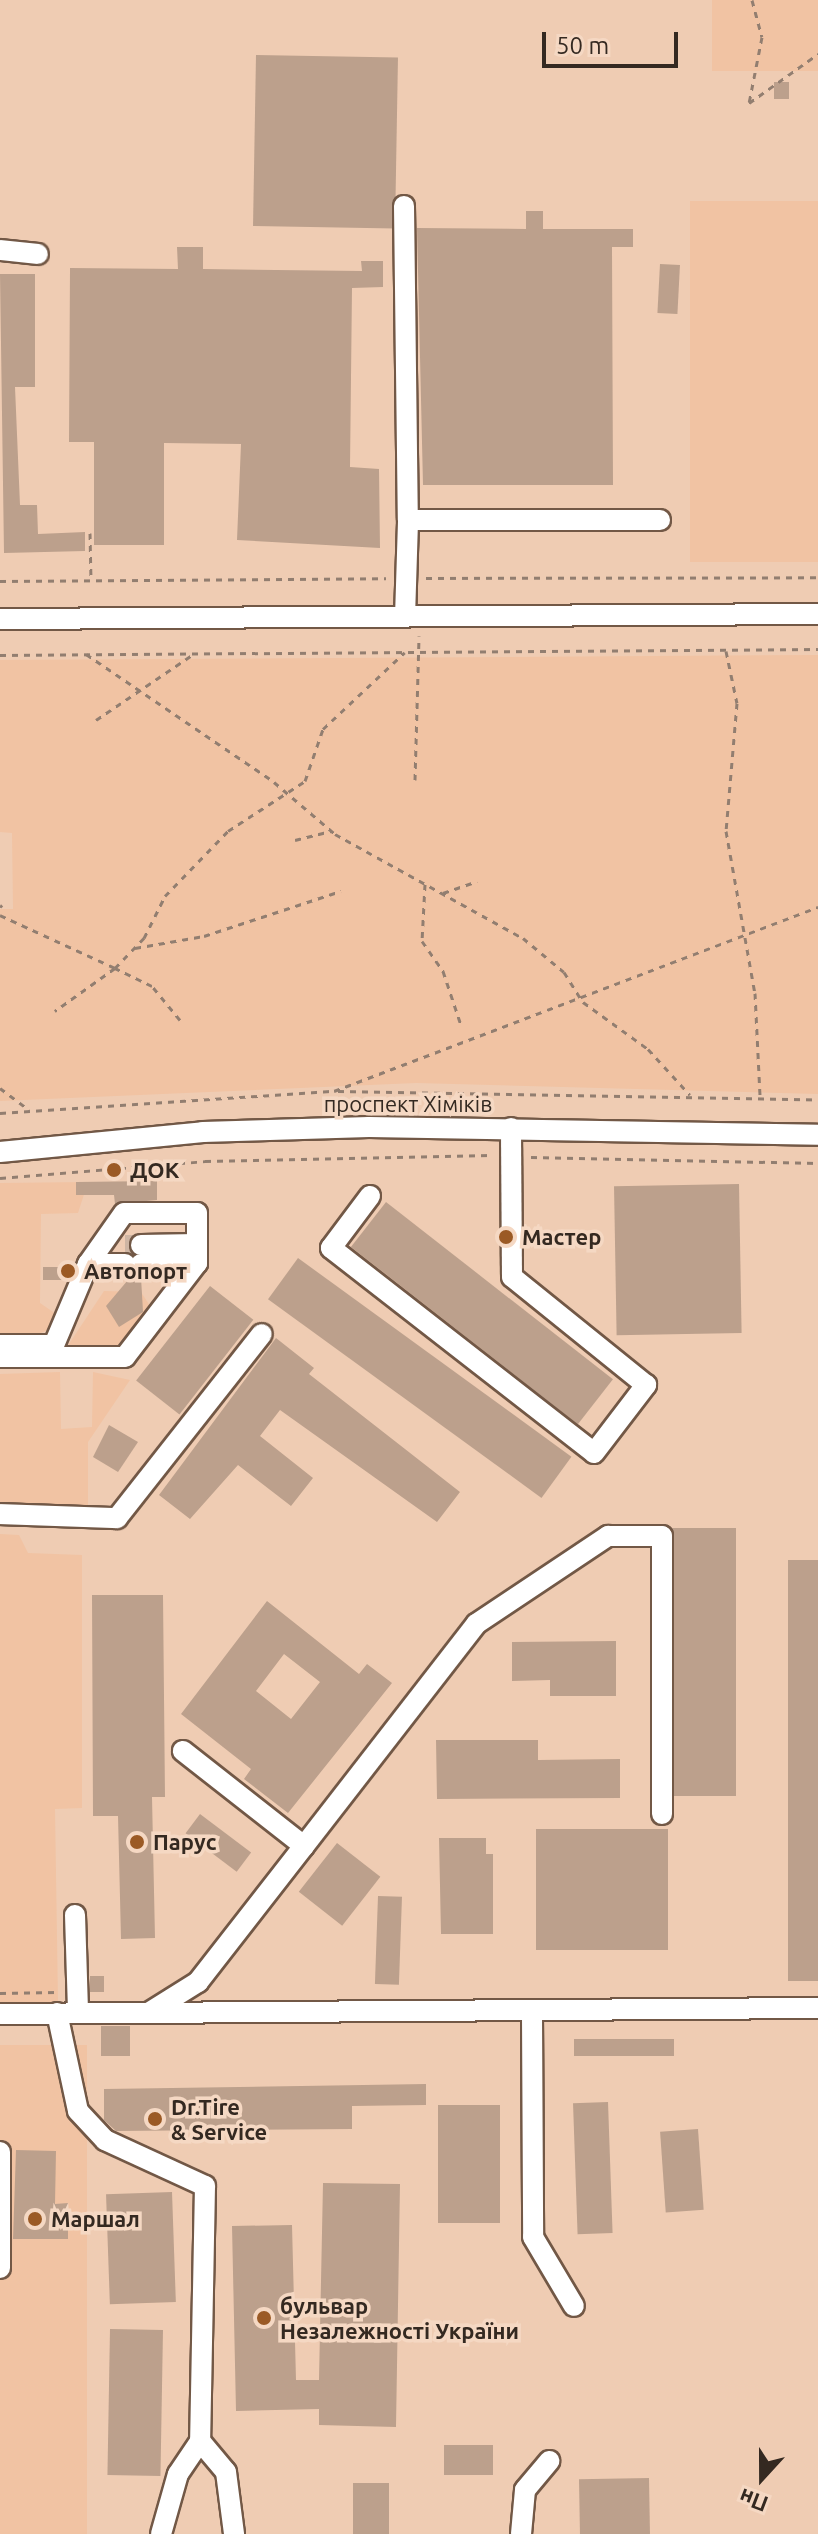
<!DOCTYPE html>
<meta charset="utf-8">
<style>
body{margin:0}
#map{position:relative;width:818px;height:2534px;overflow:hidden;background:#f5d8c3;font-family:Ubuntu,sans-serif}
div>[style]{position:absolute}
.built>*{inset:0;background:#efccb3;transform-origin:0 0}
.green>*{inset:0;background:#f1c3a3;transform-origin:0 0}
.building>*{inset:0;background:#bca08c;transform-origin:0 0}
.minor-tunnel>*{height:20px;margin-top:-10px;transform-origin:0;background:repeating-linear-gradient(90deg,#ceb5a3 0 20px,transparent 0 30px)}
.path>*{height:3px;margin-top:-1.5px;transform-origin:0;background:repeating-linear-gradient(90deg,#927e70 0 6px,transparent 0 12px)}
.roads{filter:drop-shadow(2px 0 #725846) drop-shadow(-2px 0 #725846) drop-shadow(0 2px #725846) drop-shadow(0 -2px #725846)}
.minor>*{height:20px;margin:-10px;padding:0 10px;transform-origin:10px;border-radius:10px;background:#fff}
.dots>*{width:22px;height:22px;translate:-50% -50%;box-sizing:border-box;border:4px solid #f5d8c3;border-radius:50%}
span{translate:-50% -50%;white-space:nowrap;text-align:center;line-height:1.15;-webkit-text-stroke:7px #f5d8c3;paint-order:stroke}
.street-label{font-size:22px;color:#342921}
.poi-label{font-size:22px;color:#342921;font-weight:700}
.left{translate:0 -50%;text-align:left}
.north{position:absolute;left:722px;top:2438px;width:80px;height:80px;-webkit-text-stroke:6px #f5d8c3;paint-order:stroke;rotate:201deg;font-size:22px;font-weight:700;line-height:32px;text-align:center;color:#342921}
.north::after{content:'';display:block;margin:auto;width:28px;height:36px;background:#342921;clip-path:polygon(50% 0,100% 100%,50% 72%,0 100%)}
.scale{position:absolute;left:542px;top:32px;width:136px;height:36px;box-sizing:border-box;border:4px solid #342921;border-top:0;padding-left:10px;font-size:24px;line-height:28px;white-space:nowrap;color:#342921;-webkit-text-stroke:6px #f5d8c3;paint-order:stroke}
</style>
<div id="map">
<div class="built">
<div style="left:0;top:0;width:818px;height:2534px"></div>
</div>
<div class="green">
<div style="left:712px;top:0;width:106px;height:71px"></div>
<div style="left:818px;top:201px;width:361px;height:128px;rotate:90deg"></div>
<div style="clip-path:polygon(818px 655px,818px 1094px,416px 1083px,0 1101px,0 909px,13px 909px,12px 833px,0 832px,0 660px)"></div>
<div style="clip-path:polygon(88px 1182px,78px 1213px,41px 1214px,40px 1303px,56px 1314px,50px 1329px,29px 1338px,0 1337px,0 1183px)"></div>
<div style="clip-path:polygon(104px 1291px,141px 1292px,152px 1309px,129px 1339px,111px 1349px,67px 1347px)"></div>
<div style="clip-path:polygon(60px 1372px,61px 1429px,92px 1427px,93px 1372px,130px 1380px,88px 1442px,88px 1507px,0 1508px,0 1374px)"></div>
<div style="clip-path:polygon(0 1534px,19px 1535px,28px 1553px,82px 1555px,82px 1808px,55px 1809px,58px 2002px,0 2003px)"></div>
<div style="left:0;top:2045px;width:87px;height:489px"></div>
</div>
<div class="building">
<div style="left:256px;top:55px;width:142px;height:171px;rotate:1deg"></div>
<div style="left:774px;top:82px;width:15px;height:17px"></div>
<div style="clip-path:polygon(526px 211px,543px 211px,543px 229px,633px 229px,633px 247px,612px 247px,613px 485px,423px 485px,417px 228px,526px 229px)"></div>
<div style="clip-path:polygon(177px 247px,203px 247px,203px 269px,362px 271px,361px 261px,383px 261px,383px 287px,352px 288px,350px 467px,379px 469px,380px 548px,237px 540px,241px 444px,164px 443px,164px 545px,94px 545px,94px 442px,69px 442px,70px 268px,178px 269px)"></div>
<div style="left:660px;top:264px;width:20px;height:49px;rotate:3deg"></div>
<div style="clip-path:polygon(0 274px,35px 274px,35px 387px,15px 387px,20px 505px,37px 505px,38px 534px,85px 532px,85px 551px,4px 553px)"></div>
<div style="clip-path:polygon(157px 1181px,157px 1200px,115px 1204px,114px 1195px,76px 1195px,76px 1182px)"></div>
<div style="left:739px;top:1184px;width:149px;height:125px;rotate:89deg"></div>
<div style="left:386px;top:1202px;width:288px;height:57px;rotate:38deg"></div>
<div style="left:298px;top:1258px;width:338px;height:51px;rotate:36deg"></div>
<div style="left:43px;top:1267px;width:19px;height:13px"></div>
<div style="clip-path:polygon(133px 1274px,141px 1277px,143px 1312px,119px 1327px,106px 1306px)"></div>
<div style="left:210px;top:1286px;width:55px;height:120px;rotate:38deg"></div>
<div style="clip-path:polygon(276px 1338px,314px 1368px,309px 1374px,460px 1492px,437px 1522px,280px 1410px,260px 1436px,313px 1478px,291px 1506px,238px 1465px,190px 1519px,159px 1495px)"></div>
<div style="clip-path:polygon(109px 1425px,138px 1442px,118px 1472px,93px 1457px)"></div>
<div style="left:736px;top:1528px;width:268px;height:64px;rotate:90deg"></div>
<div style="left:788px;top:1560px;width:30px;height:421px"></div>
<div style="clip-path:polygon(92px 1595px,163px 1595px,165px 1797px,152px 1797px,155px 1938px,121px 1939px,118px 1816px,93px 1816px)"></div>
<div style="clip-path:polygon(evenodd,267px 1601px,359px 1674px,367px 1664px,392px 1683px,288px 1813px,244px 1779px,251px 1769px,181px 1714px,267px 1601px,284px 1654px,320px 1682px,291px 1719px,256px 1691px,284px 1654px)"></div>
<div style="clip-path:polygon(616px 1641px,616px 1696px,550px 1696px,550px 1680px,512px 1681px,512px 1642px)"></div>
<div style="clip-path:polygon(436px 1740px,538px 1740px,538px 1760px,620px 1759px,620px 1798px,437px 1799px)"></div>
<div style="left:200px;top:1814px;width:64px;height:24px;rotate:37deg"></div>
<div style="left:668px;top:1829px;width:121px;height:132px;rotate:90deg"></div>
<div style="clip-path:polygon(439px 1838px,486px 1838px,486px 1854px,493px 1854px,493px 1934px,441px 1934px)"></div>
<div style="left:337px;top:1843px;width:55px;height:62px;rotate:38deg"></div>
<div style="left:378px;top:1896px;width:24px;height:88px;rotate:2deg"></div>
<div style="left:90px;top:1976px;width:14px;height:16px"></div>
<div style="left:101px;top:2026px;width:29px;height:30px"></div>
<div style="left:574px;top:2039px;width:100px;height:17px"></div>
<div style="clip-path:polygon(426px 2084px,426px 2105px,352px 2106px,352px 2129px,116px 2131px,104px 2120px,104px 2089px)"></div>
<div style="left:608px;top:2102px;width:131px;height:35px;rotate:88deg"></div>
<div style="left:438px;top:2105px;width:62px;height:118px"></div>
<div style="left:698px;top:2129px;width:81px;height:38px;rotate:86deg"></div>
<div style="clip-path:polygon(16px 2150px,56px 2151px,55px 2204px,68px 2203px,68px 2239px,13px 2239px)"></div>
<div style="clip-path:polygon(323px 2183px,400px 2184px,396px 2427px,319px 2425px,319px 2409px,236px 2411px,232px 2226px,292px 2225px,296px 2380px,319px 2380px)"></div>
<div style="left:172px;top:2192px;width:110px;height:66px;rotate:88deg"></div>
<div style="left:110px;top:2329px;width:53px;height:146px;rotate:1deg"></div>
<div style="left:444px;top:2445px;width:49px;height:30px"></div>
<div style="left:649px;top:2478px;width:56px;height:70px;rotate:89deg"></div>
<div style="left:353px;top:2483px;width:36px;height:51px"></div>
</div>
<div class="minor-tunnel">
<div style="left:125px;top:1245px;width:16px"></div>
</div>
<div class="path">
<div style="left:752px;top:0;width:38px;rotate:75deg"></div>
<div style="left:762px;top:37px;width:67px;rotate:101.1deg"></div>
<div style="left:749px;top:103px;width:85px;rotate:-35.4deg"></div>
<div style="left:90px;top:533px;width:47px;rotate:88.8deg"></div>
<div style="left:426px;top:578px;width:392px;rotate:-0.1deg"></div>
<div style="left:0;top:581px;width:386px;rotate:-0.4deg"></div>
<div style="left:726px;top:651px;width:53px;rotate:78.1deg"></div>
<div style="left:737px;top:703px;width:128px;rotate:94.9deg"></div>
<div style="left:726px;top:831px;width:165px;rotate:79.9deg"></div>
<div style="left:755px;top:993px;width:104px;rotate:87.2deg"></div>
<div style="left:86px;top:654px;width:227px;rotate:34.2deg"></div>
<div style="left:274px;top:782px;width:80px;rotate:40.4deg"></div>
<div style="left:335px;top:834px;width:215px;rotate:29deg"></div>
<div style="left:523px;top:938px;width:53px;rotate:39.7deg"></div>
<div style="left:564px;top:972px;width:36px;rotate:58deg"></div>
<div style="left:583px;top:1002px;width:80px;rotate:35.9deg"></div>
<div style="left:648px;top:1049px;width:62px;rotate:47.6deg"></div>
<div style="left:0;top:655px;width:818px;rotate:-0.42deg"></div>
<div style="left:96px;top:720px;width:116px;rotate:-34.1deg"></div>
<div style="left:415px;top:780px;width:144px;rotate:-88.4deg"></div>
<div style="left:295px;top:840px;width:37px;rotate:-14deg"></div>
<div style="left:425px;top:884px;width:57px;rotate:93deg"></div>
<div style="left:422px;top:941px;width:37px;rotate:55deg"></div>
<div style="left:443px;top:971px;width:57px;rotate:71.6deg"></div>
<div style="left:443px;top:893px;width:36px;rotate:-19deg"></div>
<div style="left:0;top:907px;width:3px;rotate:-45deg"></div>
<div style="left:0;top:915px;width:127px;rotate:24.7deg"></div>
<div style="left:115px;top:968px;width:74px;rotate:144.4deg"></div>
<div style="left:135px;top:948px;width:70px;rotate:-9.9deg"></div>
<div style="left:204px;top:936px;width:144px;rotate:-18.2deg"></div>
<div style="left:180px;top:1020px;width:44px;rotate:-129.5deg"></div>
<div style="left:152px;top:986px;width:41px;rotate:-154.1deg"></div>
<div style="left:115px;top:968px;width:42px;rotate:-46deg"></div>
<div style="left:144px;top:938px;width:47px;rotate:-63.4deg"></div>
<div style="left:165px;top:896px;width:91px;rotate:-45.9deg"></div>
<div style="left:228px;top:831px;width:92px;rotate:-33deg"></div>
<div style="left:305px;top:781px;width:55px;rotate:-70.9deg"></div>
<div style="left:323px;top:729px;width:112px;rotate:-43.2deg"></div>
<div style="left:0;top:1088px;width:36px;rotate:37deg"></div>
<div style="left:338px;top:1091px;width:480px;rotate:1deg"></div>
<div style="left:0;top:1113px;width:335px;rotate:-3.8deg"></div>
<div style="left:334px;top:1091px;width:518px;rotate:-20.82deg"></div>
<div style="left:531px;top:1157px;width:287px;rotate:1.2deg"></div>
<div style="left:0;top:1178px;width:206px;rotate:-4.7deg"></div>
<div style="left:205px;top:1161px;width:286px;rotate:-1.2deg"></div>
<div style="left:0;top:1993px;width:57px;rotate:-1deg"></div>
</div>
<div class="roads">
<div class="minor">
<div style="left:404px;top:206px;width:314px;rotate:89.3deg"></div>
<div style="left:0;top:250px;width:38px;rotate:6deg"></div>
<div style="left:405px;top:617px;width:97px;rotate:-88.2deg"></div>
<div style="left:408px;top:520px;width:252px"></div>
<div style="left:0;top:619px;width:818px;rotate:-0.35deg"></div>
<div style="left:0;top:1152px;width:204px;rotate:-5.6deg"></div>
<div style="left:203px;top:1132px;width:166px;rotate:-1.7deg"></div>
<div style="left:369px;top:1127px;width:449px;rotate:1deg"></div>
<div style="left:370px;top:1196px;width:65px;rotate:126.9deg"></div>
<div style="left:331px;top:1248px;width:333px;rotate:37.9deg"></div>
<div style="left:594px;top:1453px;width:86px;rotate:-52.6deg"></div>
<div style="left:646px;top:1385px;width:172px;rotate:-141.1deg"></div>
<div style="left:512px;top:1277px;width:149px;rotate:-90.4deg"></div>
<div style="left:141px;top:1245px;width:56px;rotate:-1deg"></div>
<div style="left:88px;top:1264px;width:37px"></div>
<div style="left:141px;top:1264px;width:56px;rotate:-1deg"></div>
<div style="left:0;top:1345px;width:54px"></div>
<div style="left:54px;top:1345px;width:88px;rotate:-67.2deg"></div>
<div style="left:88px;top:1264px;width:62px;rotate:-54.8deg"></div>
<div style="left:124px;top:1213px;width:73px"></div>
<div style="left:197px;top:1213px;width:50px;rotate:90deg"></div>
<div style="left:197px;top:1263px;width:118px;rotate:127.5deg"></div>
<div style="left:125px;top:1357px;width:125px;rotate:180deg"></div>
<div style="left:0;top:1514px;width:117px;rotate:2deg"></div>
<div style="left:117px;top:1518px;width:234px;rotate:-51.8deg"></div>
<div style="left:304px;top:1846px;width:281px;rotate:-52.2deg"></div>
<div style="left:476px;top:1624px;width:159px;rotate:-33.7deg"></div>
<div style="left:608px;top:1536px;width:54px"></div>
<div style="left:662px;top:1536px;width:278px;rotate:90deg"></div>
<div style="left:75px;top:1915px;width:98px;rotate:88.2deg"></div>
<div style="left:150px;top:2012px;width:57px;rotate:-32deg"></div>
<div style="left:198px;top:1982px;width:172px;rotate:-52.1deg"></div>
<div style="left:304px;top:1846px;width:154px;rotate:-141.9deg"></div>
<div style="left:57px;top:2013px;width:100px;rotate:77.9deg"></div>
<div style="left:78px;top:2111px;width:40px;rotate:47deg"></div>
<div style="left:105px;top:2140px;width:110px;rotate:24.7deg"></div>
<div style="left:205px;top:2186px;width:255px;rotate:91.1deg"></div>
<div style="left:200px;top:2441px;width:40px;rotate:50deg"></div>
<div style="left:226px;top:2472px;width:63px;rotate:82.6deg"></div>
<div style="left:0;top:2014px;width:818px;rotate:-0.42deg"></div>
<div style="left:532px;top:2015px;width:222px;rotate:89.7deg"></div>
<div style="left:533px;top:2237px;width:80px;rotate:59.3deg"></div>
<div style="left:0;top:2152px;width:116px;rotate:90deg"></div>
<div style="left:161px;top:2534px;width:62px;rotate:-74.2deg"></div>
<div style="left:178px;top:2474px;width:40px;rotate:-56deg"></div>
<div style="left:521px;top:2534px;width:44px;rotate:-84.8deg"></div>
<div style="left:525px;top:2490px;width:38px;rotate:-50deg"></div>
</div>
</div>
<div class="dots">
<div style="left:114px;top:1170px;background:#9b5a25"></div>
<div style="left:506px;top:1237px;background:#9b5a25"></div>
<div style="left:68px;top:1271px;background:#9b5a25"></div>
<div style="left:137px;top:1842px;background:#9b5a25"></div>
<div style="left:155px;top:2119px;background:#9b5a25"></div>
<div style="left:35px;top:2219px;background:#9b5a25"></div>
<div style="left:264px;top:2318px;background:#9b5a25"></div>
</div>
<div class="street-label">
<span style="left:408px;top:1104px">проспект Хіміків</span>
</div>
<div class="poi-label">
<span class="left" style="left:130px;top:1170px">ДОК</span>
<span class="left" style="left:522px;top:1237px">Мастер</span>
<span class="left" style="left:84px;top:1271px">Автопорт</span>
<span class="left" style="left:153px;top:1842px">Парус</span>
<span class="left" style="left:171px;top:2119px">Dr.Tire<br>&amp; Service</span>
<span class="left" style="left:51px;top:2219px">Маршал</span>
<span class="left" style="left:280px;top:2318px">бульвар<br>Незалежності України</span>
</div>
<div class="north">Пн</div>
<div class="scale">50 m</div>
</div>
